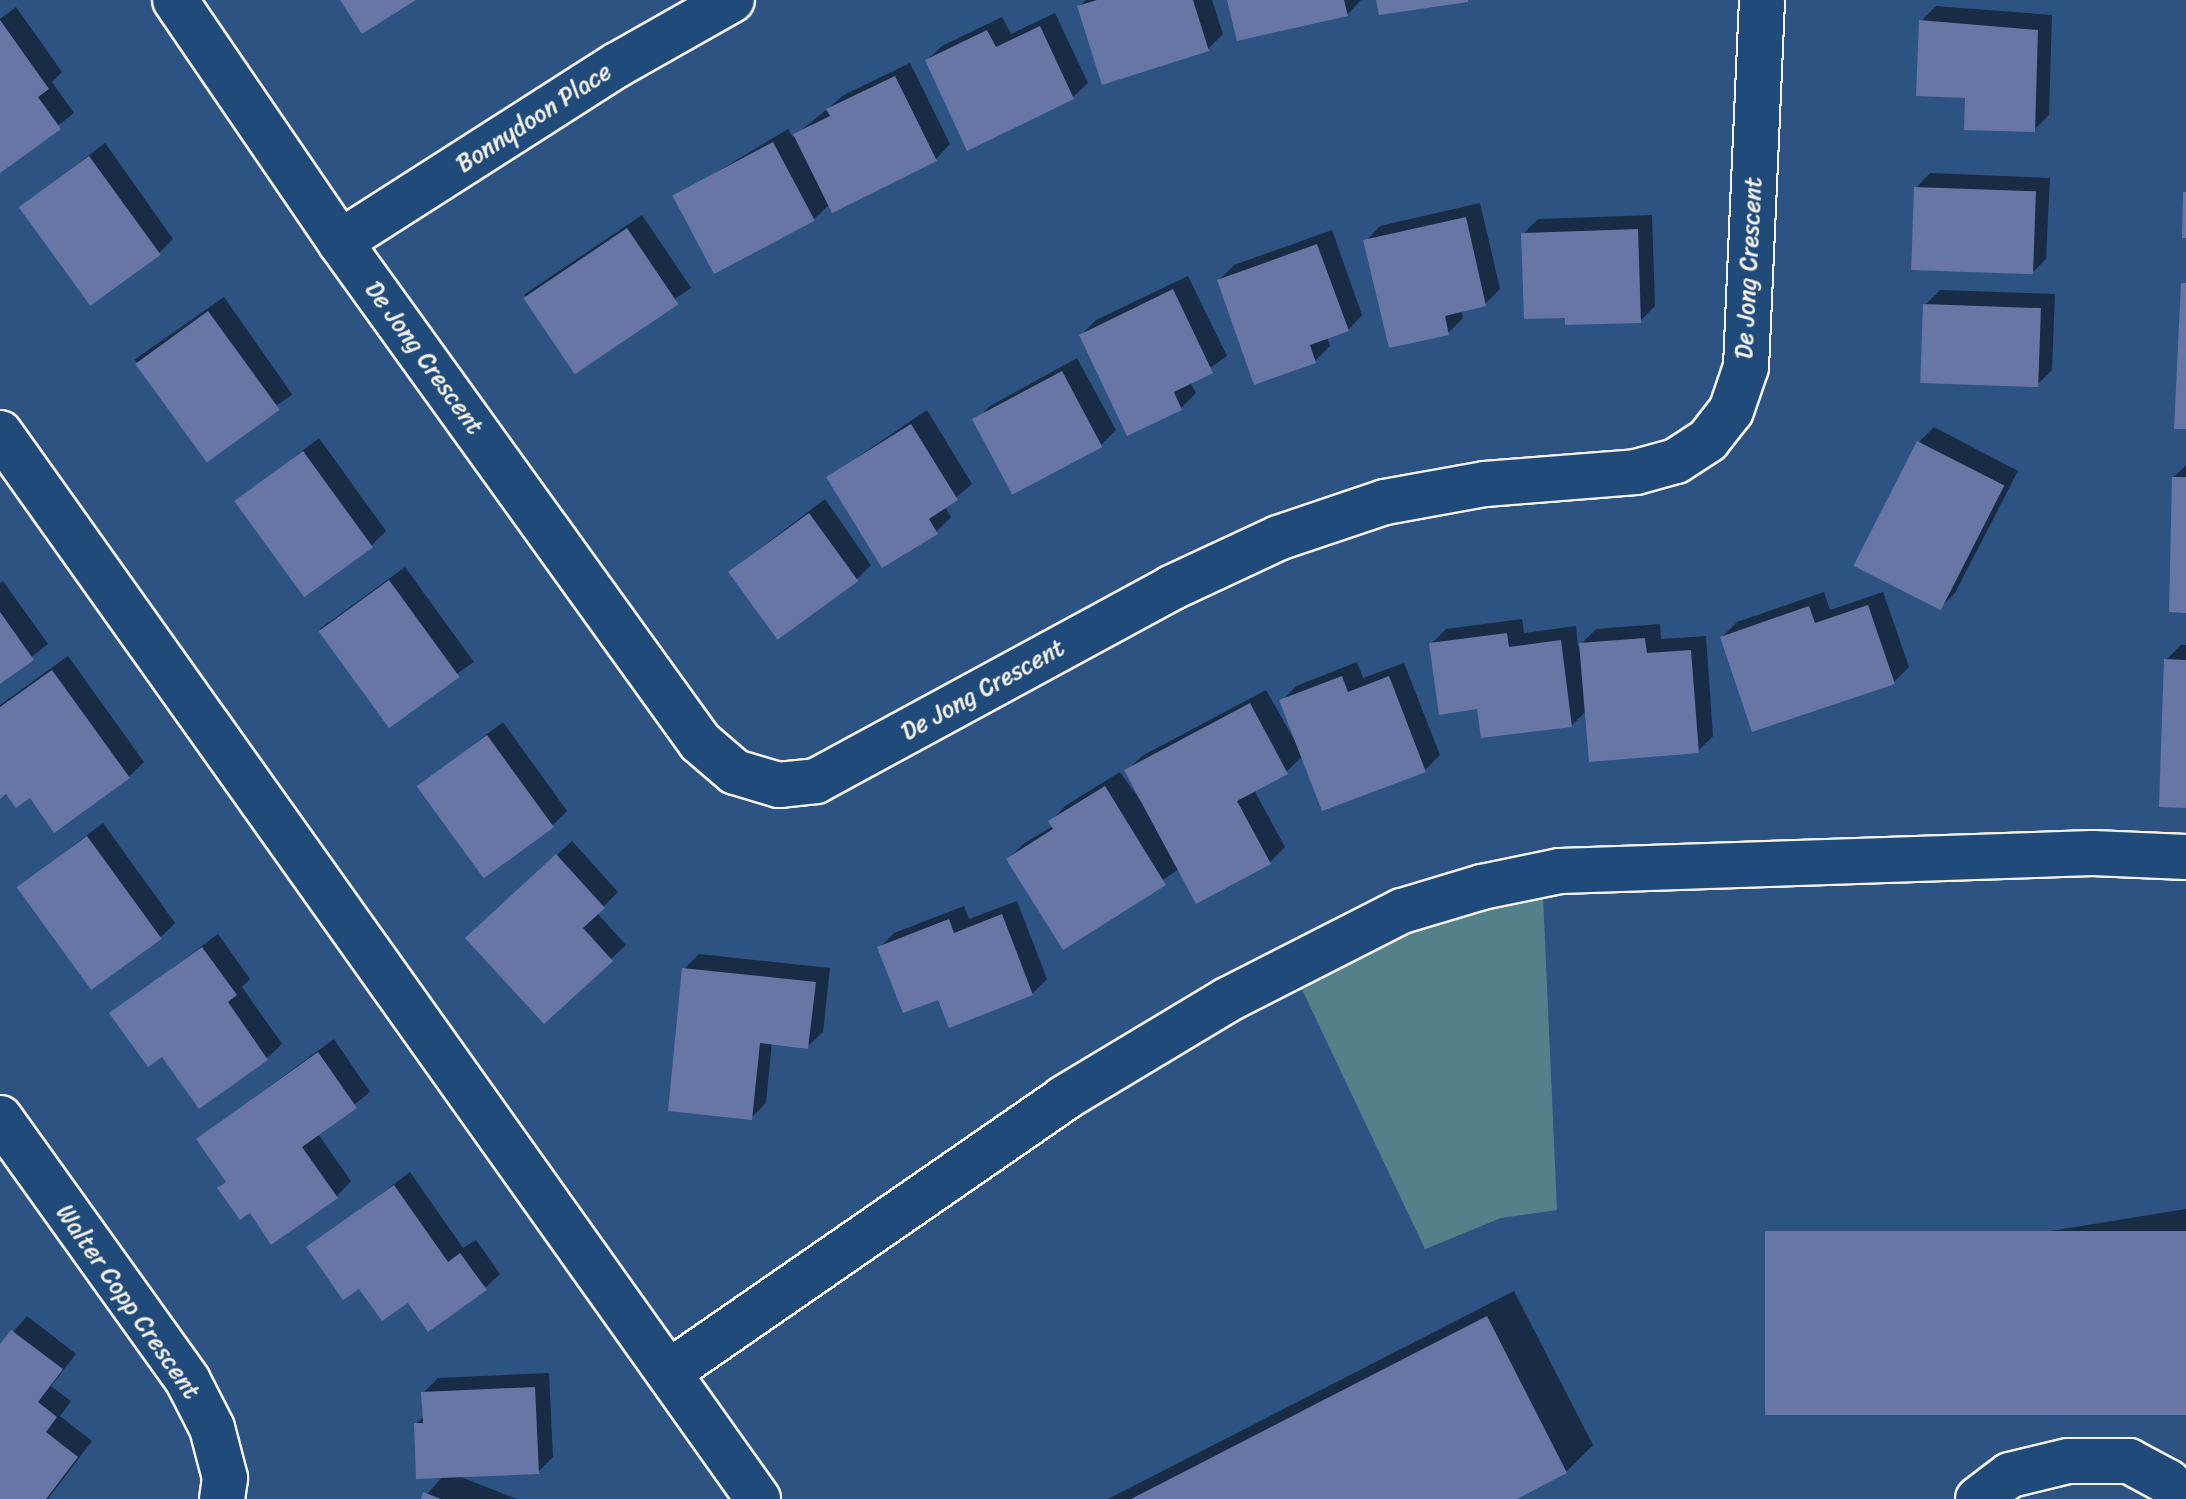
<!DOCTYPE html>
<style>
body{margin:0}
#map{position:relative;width:2186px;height:1499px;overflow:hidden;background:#2d5382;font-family:Sriracha,sans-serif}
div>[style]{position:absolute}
.green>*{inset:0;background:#548089}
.shadow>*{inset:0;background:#0007;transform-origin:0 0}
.building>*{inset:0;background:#6776a4;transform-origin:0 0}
.roads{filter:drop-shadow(2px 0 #f4f1e8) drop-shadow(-2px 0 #f4f1e8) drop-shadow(0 2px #f4f1e8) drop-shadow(0 -2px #f4f1e8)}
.minor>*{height:44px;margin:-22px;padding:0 22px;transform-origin:22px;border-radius:22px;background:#1f4a7a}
span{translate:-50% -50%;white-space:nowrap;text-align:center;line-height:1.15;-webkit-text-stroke:7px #1f4a7a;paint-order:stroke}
.street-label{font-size:24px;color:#f4f1e8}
</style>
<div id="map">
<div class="green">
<div style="clip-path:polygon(1543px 896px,1557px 1210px,1501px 1218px,1425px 1249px,1297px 979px,1415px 924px)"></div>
</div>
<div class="shadow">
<div style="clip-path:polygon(1086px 0,1212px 0,1223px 34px,1208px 49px,1079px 7px)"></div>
<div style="clip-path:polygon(1229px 0,1361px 0,1347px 15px)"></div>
<div style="clip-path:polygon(1936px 6px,2052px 15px,2049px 115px,2034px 130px,1967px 96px,1921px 21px)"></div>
<div style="clip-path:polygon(16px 7px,62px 72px,52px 82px,74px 113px,0 171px,0 19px)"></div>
<div style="clip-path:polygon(1055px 13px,1088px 83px,1073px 97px,927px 60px,942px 46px,1002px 17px,1011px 34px)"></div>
<div style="clip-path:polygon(910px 63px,950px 144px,936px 159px,830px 204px,813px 220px,678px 201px,693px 186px,788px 129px,793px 137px,844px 95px)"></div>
<div style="clip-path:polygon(105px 143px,173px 239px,159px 253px,20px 208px)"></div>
<div style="clip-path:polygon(1930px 173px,2050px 178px,2046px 259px,2031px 274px,1916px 188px)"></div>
<div style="clip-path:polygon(1480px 203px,1500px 289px,1485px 304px,1461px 310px,1463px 318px,1448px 333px,1366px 241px,1380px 226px)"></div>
<div style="left:642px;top:215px;width:88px;height:142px;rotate:56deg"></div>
<div style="clip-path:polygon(1652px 215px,1655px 306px,1640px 321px,1566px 316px,1523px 234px,1538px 219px)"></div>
<div style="clip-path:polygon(1332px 230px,1362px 315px,1348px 330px,1327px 337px,1330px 346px,1315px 361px,1219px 280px,1234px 265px)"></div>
<div style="clip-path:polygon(1188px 276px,1227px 356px,1190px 382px,1196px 393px,1181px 408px,1081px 335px,1096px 320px)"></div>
<div style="clip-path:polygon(1940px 290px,2055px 294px,2052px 370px,2037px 385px,1925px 305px)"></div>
<div style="left:224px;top:297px;width:119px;height:109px;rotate:55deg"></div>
<div style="clip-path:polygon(1077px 358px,1116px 430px,1101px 445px,975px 421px,990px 406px)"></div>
<div style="clip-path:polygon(927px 410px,972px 484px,945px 507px,951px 517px,936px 532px,828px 477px)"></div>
<div style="clip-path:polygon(1934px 427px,2018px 471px,1955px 593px,1940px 608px,1919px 442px)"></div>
<div style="clip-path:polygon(319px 438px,386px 531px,371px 546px,237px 501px)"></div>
<div style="clip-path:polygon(2186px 465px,2186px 611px,2174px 477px)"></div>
<div style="clip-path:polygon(825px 499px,871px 565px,856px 580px,730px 571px)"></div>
<div style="left:405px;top:567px;width:117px;height:105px;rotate:54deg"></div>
<div style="clip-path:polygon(3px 581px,48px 644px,0 682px,0 583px)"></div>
<div style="clip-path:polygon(1824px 592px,1830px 610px,1883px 592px,1909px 667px,1894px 682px,1722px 637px,1737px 622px)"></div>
<div style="clip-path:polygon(1522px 619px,1524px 633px,1576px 626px,1578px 647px,1596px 629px,1660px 624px,1661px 639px,1706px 636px,1713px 736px,1698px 751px,1587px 710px,1572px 725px,1478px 707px,1431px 644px,1446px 629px)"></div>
<div style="clip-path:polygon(2181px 645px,2186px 645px,2186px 806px,2166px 660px)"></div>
<div style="clip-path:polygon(68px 656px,144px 762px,129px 777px,0 796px,0 705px)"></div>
<div style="clip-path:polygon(1357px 662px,1363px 678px,1404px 663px,1440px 755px,1425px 770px,1303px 756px,1286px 772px,1254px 790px,1285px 847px,1270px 862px,1196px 901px,1179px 869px,1064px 947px,1009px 859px,1023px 844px,1053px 826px,1051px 821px,1065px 806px,1120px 772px,1150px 814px,1127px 770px,1142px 756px,1266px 690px,1300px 750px,1282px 701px,1296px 686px)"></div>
<div style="clip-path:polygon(503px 722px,567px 811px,552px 826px,419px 786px)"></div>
<div style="clip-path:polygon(103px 823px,175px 923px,160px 938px,19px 887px)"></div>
<div style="clip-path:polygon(572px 841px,618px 892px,597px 913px,626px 945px,611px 959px,482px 923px)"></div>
<div style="clip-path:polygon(1017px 901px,1047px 979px,1032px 994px,939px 997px,879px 948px,894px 933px,964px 906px,969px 919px)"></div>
<div style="clip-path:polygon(218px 934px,250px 979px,242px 987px,282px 1044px,267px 1058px,163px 1054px,112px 1013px)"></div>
<div style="clip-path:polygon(699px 954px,830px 968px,823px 1032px,808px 1046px,772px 1042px,766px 1103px,751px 1118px,684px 969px)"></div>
<div style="clip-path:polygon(334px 1039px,370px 1092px,318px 1134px,351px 1181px,337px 1196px,250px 1211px,219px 1188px,228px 1180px,198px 1139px)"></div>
<div style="clip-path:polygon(410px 1172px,463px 1248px,476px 1240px,500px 1274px,485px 1288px,409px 1300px,360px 1286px,309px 1248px)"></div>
<div style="clip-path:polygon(2186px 1209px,2186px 1413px,1772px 1299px,1799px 1272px)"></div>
<div style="clip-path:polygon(1514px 1291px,1593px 1445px,1566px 1472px,1513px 1499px,1108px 1499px)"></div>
<div style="clip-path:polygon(27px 1316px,76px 1354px,51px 1386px,71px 1401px,60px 1416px,92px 1441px,48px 1499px,0 1499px,0 1348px)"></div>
<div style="clip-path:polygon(549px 1373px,553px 1457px,538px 1472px,456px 1475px,517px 1499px,423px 1499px,443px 1476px,416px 1424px,424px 1416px,423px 1393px,438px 1378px)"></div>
</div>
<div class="building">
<div style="clip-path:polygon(340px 0,416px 0,362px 34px)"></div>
<div style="clip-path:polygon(1097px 0,1193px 0,1209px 51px,1102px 85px,1077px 6px)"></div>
<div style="clip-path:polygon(1227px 0,1344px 0,1348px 16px,1237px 41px)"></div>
<div style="clip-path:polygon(1376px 0,1468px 0,1468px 2px,1379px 15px)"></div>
<div style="clip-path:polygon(0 20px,49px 89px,38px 97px,61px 129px,0 173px)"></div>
<div style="clip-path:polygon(1919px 20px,2038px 30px,2035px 132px,1964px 130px,1965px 98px,1916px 96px)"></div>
<div style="clip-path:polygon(1040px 26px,1074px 99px,967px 151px,925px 60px,987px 30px,996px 47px)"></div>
<div style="clip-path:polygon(895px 76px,937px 161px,832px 213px,793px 134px,830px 116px,826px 109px)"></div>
<div style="left:773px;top:142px;width:89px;height:114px;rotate:62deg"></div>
<div style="left:89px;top:156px;width:122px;height:87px;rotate:54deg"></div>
<div style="left:1914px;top:187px;width:122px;height:83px;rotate:2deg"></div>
<div style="clip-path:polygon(2183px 192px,2186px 192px,2186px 238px,2182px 238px)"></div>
<div style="clip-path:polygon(1466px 217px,1486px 306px,1445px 316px,1449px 335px,1389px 348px,1363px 240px)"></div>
<div style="left:627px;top:228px;width:92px;height:125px;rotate:56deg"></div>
<div style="clip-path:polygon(1638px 229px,1641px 323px,1565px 325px,1565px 318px,1524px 319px,1521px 233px)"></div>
<div style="clip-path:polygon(1317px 244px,1349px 331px,1310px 345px,1316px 363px,1254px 385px,1217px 280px)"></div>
<div style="clip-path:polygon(2181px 283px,2186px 283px,2186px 429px,2174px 429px)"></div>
<div style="clip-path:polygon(1173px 289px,1213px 373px,1174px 392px,1182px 410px,1127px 436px,1079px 335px)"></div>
<div style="left:1923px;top:304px;width:118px;height:79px;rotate:2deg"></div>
<div style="left:208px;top:311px;width:122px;height:90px;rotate:54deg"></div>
<div style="left:1062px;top:371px;width:86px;height:102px;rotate:62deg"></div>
<div style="clip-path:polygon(911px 424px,958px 500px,929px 519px,938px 534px,882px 568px,826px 477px)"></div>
<div style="left:1917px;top:441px;width:98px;height:140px;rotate:27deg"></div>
<div style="left:303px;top:451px;width:119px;height:85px;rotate:54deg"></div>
<div style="clip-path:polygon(2172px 477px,2186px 477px,2186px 613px,2169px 612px)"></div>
<div style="left:809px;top:513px;width:84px;height:100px;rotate:54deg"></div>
<div style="left:389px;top:580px;width:120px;height:87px;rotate:54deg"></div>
<div style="clip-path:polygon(1868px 605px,1895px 684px,1752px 732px,1720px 637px,1809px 606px,1815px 623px)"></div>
<div style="clip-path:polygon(0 612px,34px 660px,0 684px)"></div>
<div style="clip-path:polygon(1507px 633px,1509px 647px,1561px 640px,1572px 727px,1481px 738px,1477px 709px,1439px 715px,1429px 643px)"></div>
<div style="clip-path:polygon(1645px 638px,1647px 653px,1691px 650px,1699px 753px,1589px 762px,1579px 643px)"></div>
<div style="clip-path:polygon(2164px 659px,2186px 660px,2186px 808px,2159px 807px)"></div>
<div style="clip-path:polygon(52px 670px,130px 778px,54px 833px,30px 798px,16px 808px,6px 794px,0 799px,0 707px)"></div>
<div style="clip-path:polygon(1342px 676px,1348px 692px,1389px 676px,1426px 772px,1322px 811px,1279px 700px)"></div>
<div style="clip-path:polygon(1250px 703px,1288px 774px,1237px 801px,1271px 864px,1196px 904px,1124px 770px)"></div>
<div style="left:487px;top:735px;width:114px;height:87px;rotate:54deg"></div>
<div style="clip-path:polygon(1105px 786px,1166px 885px,1063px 950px,1006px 859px,1053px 829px,1048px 821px)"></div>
<div style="left:87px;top:836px;width:127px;height:87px;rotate:54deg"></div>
<div style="clip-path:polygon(556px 854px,605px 908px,583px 928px,613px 961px,544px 1024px,465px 938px)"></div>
<div style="clip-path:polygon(1002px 914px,1033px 995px,949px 1028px,938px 1000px,903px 1013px,877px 947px,949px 919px,954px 933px)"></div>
<div style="clip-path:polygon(202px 947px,237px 995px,228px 1002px,268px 1060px,199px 1109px,162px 1057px,148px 1067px,109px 1013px)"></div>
<div style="clip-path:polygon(682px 968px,816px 982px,808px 1049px,760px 1043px,752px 1120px,668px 1111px)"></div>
<div style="clip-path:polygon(318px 1052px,357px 1108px,302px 1147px,338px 1198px,271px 1245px,250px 1213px,240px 1220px,217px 1188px,226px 1182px,196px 1139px)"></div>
<div style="clip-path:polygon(394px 1185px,448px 1262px,460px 1253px,487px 1290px,428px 1332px,408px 1303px,382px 1321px,359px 1289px,343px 1300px,306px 1247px)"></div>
<div style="left:2186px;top:1231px;width:184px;height:421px;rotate:90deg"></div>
<div style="clip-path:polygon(1487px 1316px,1567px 1473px,1517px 1499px,1131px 1499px)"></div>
<div style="clip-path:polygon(11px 1330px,63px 1369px,38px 1402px,57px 1417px,46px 1432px,78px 1457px,46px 1499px,0 1499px,0 1344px)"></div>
<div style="clip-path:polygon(535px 1387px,539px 1474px,416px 1479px,414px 1423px,423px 1423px,421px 1392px)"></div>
<div style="clip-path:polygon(423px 1492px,441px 1499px,421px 1499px)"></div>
</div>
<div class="roads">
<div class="minor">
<div style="left:175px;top:0;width:293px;rotate:55.7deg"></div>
<div style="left:340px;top:242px;width:616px;rotate:54.25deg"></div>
<div style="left:700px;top:742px;width:46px;rotate:40.6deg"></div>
<div style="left:735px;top:772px;width:46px;rotate:16.5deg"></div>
<div style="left:779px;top:785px;width:37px;rotate:-6deg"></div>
<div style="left:816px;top:781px;width:404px;rotate:-28.5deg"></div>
<div style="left:1171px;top:588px;width:118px;rotate:-25deg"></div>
<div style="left:1278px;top:538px;width:113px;rotate:-18.6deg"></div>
<div style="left:1385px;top:502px;width:102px;rotate:-10.2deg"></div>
<div style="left:1485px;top:484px;width:151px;rotate:-4.5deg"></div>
<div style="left:1636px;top:472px;width:41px;rotate:-15.4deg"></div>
<div style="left:1676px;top:461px;width:38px;rotate:-33deg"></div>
<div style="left:1708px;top:440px;width:37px;rotate:-52deg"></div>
<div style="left:1731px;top:411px;width:46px;rotate:-71.2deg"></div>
<div style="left:1746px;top:367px;width:367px;rotate:-87.5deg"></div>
<div style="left:340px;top:242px;width:329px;rotate:-32.6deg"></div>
<div style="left:617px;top:65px;width:132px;rotate:-29.5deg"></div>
<div style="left:0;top:433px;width:1308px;rotate:54.58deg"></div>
<div style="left:0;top:1118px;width:323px;rotate:54.4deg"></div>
<div style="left:188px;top:1381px;width:53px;rotate:62.9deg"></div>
<div style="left:212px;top:1428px;width:52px;rotate:75.4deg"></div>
<div style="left:225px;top:1478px;width:21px;rotate:98deg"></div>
<div style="left:669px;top:1372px;width:481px;rotate:-34.7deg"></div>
<div style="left:1064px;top:1098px;width:190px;rotate:-31deg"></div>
<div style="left:1227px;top:1000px;width:196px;rotate:-27deg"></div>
<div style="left:1402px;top:911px;width:84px;rotate:-16.7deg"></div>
<div style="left:1482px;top:887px;width:80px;rotate:-11.6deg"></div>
<div style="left:1560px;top:871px;width:533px;rotate:-1.93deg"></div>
<div style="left:2093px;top:853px;width:93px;rotate:2.5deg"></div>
<div style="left:1978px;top:1499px;width:40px;rotate:-37deg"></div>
<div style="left:2010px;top:1475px;width:60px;rotate:-13.6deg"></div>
<div style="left:2068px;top:1461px;width:61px"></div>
<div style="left:2129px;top:1461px;width:44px;rotate:28.3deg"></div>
<div style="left:2168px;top:1482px;width:23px;rotate:47deg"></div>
</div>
</div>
<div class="street-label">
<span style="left:534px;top:118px;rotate:-33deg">Bonnydoon Place</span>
<span style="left:1749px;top:268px;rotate:-87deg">De Jong Crescent</span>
<span style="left:424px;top:358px;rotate:54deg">De Jong Crescent</span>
<span style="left:983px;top:690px;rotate:-29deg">De Jong Crescent</span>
<span style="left:128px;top:1302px;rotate:55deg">Walter Copp Crescent</span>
</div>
</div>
